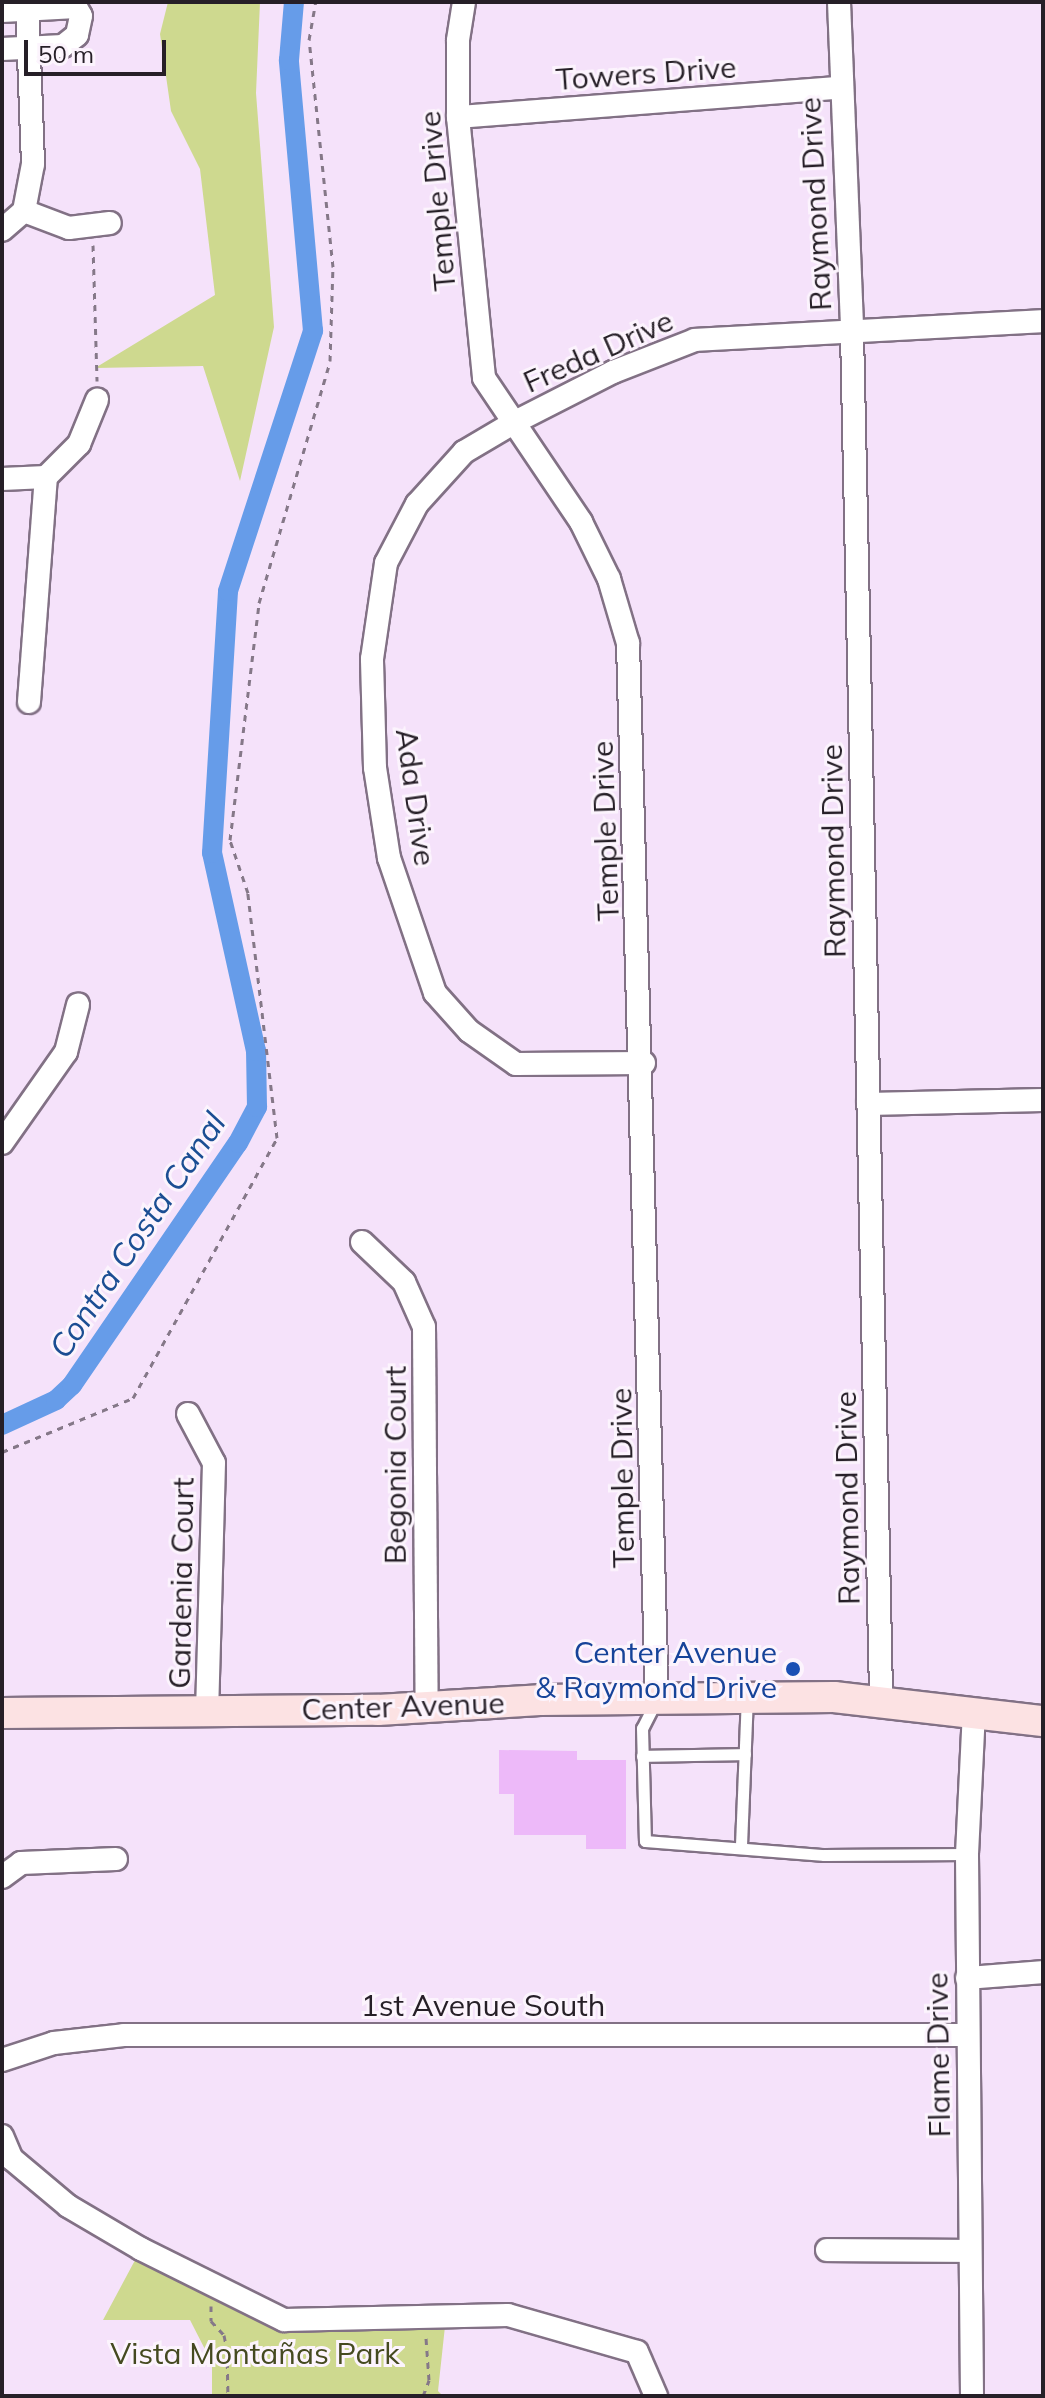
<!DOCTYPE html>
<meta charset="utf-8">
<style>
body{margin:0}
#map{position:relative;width:1045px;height:2398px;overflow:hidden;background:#f5e2fa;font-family:Mulish,sans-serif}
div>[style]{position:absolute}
.green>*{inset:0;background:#ced98f}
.canal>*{height:20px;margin:-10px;padding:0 10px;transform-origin:10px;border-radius:10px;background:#669ce9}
.building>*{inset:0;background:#edb9f9}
.path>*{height:3px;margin-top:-1.5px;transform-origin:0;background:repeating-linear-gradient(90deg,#857888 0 6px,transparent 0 12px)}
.roads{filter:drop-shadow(2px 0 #827185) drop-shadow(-2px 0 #827185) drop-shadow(0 2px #827185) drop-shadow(0 -2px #827185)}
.lane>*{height:11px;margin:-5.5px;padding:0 5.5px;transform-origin:5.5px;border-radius:5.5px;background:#fff}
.street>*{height:22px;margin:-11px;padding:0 11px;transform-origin:11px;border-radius:11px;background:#fff}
.secondary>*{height:30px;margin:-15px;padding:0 15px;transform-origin:15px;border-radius:15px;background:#fce2e3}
.dots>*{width:22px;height:22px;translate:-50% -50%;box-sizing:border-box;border:4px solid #fcf4fd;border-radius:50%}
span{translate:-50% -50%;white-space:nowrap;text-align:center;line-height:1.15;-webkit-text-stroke:6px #fcf4fd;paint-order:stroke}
.street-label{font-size:30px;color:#261f27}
.transit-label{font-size:30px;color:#164399}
.right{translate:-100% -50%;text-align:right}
.park-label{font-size:30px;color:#454a20}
.water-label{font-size:32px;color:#1b4e93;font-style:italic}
.frame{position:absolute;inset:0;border:4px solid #261f27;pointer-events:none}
.scale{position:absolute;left:24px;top:40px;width:142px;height:36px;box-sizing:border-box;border:4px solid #261f27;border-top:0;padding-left:10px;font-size:24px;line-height:28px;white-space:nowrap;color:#261f27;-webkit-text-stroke:6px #fcf4fd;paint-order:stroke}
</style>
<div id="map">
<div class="green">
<div style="clip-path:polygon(168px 2px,260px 2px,256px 93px,274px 327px,240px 481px,203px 366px,95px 368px,215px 295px,200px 169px,171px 111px,160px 34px)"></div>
<div style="clip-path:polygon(141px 2249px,284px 2320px,446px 2317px,438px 2391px,443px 2396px,212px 2396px,212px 2363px,190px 2320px,103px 2320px)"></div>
</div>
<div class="canal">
<div style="left:2px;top:1425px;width:60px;rotate:-24.8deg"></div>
<div style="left:56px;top:1400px;width:22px;rotate:-43deg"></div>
<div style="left:72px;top:1385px;width:293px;rotate:-55.6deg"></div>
<div style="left:238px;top:1143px;width:41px;rotate:-62.2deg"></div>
<div style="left:257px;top:1107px;width:56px;rotate:-91deg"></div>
<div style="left:256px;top:1051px;width:203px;rotate:-102.5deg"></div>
<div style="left:212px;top:853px;width:262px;rotate:-86.5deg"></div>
<div style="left:228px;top:591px;width:274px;rotate:-71.9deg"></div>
<div style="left:313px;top:331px;width:272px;rotate:-95.1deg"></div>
<div style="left:289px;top:60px;width:58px;rotate:-85.1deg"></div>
</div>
<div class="building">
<div style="clip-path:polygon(499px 1750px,577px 1751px,577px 1760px,626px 1760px,626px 1849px,586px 1849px,586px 1835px,514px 1835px,514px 1794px,499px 1794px)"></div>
</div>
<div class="path">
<div style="left:93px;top:245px;width:136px;rotate:88.3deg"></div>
<div style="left:2px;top:1452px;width:142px;rotate:-22.4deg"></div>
<div style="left:133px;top:1398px;width:297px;rotate:-61deg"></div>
<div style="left:277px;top:1138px;width:247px;rotate:-96.8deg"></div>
<div style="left:248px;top:893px;width:56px;rotate:-108.8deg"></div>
<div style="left:230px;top:840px;width:239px;rotate:-83deg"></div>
<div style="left:259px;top:603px;width:252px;rotate:-73.6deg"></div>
<div style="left:330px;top:361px;width:94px;rotate:-88.2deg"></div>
<div style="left:333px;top:267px;width:228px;rotate:-96deg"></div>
<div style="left:309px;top:40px;width:39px;rotate:-80deg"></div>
<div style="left:211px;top:2306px;width:15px;rotate:90deg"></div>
<div style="left:211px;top:2321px;width:19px;rotate:47deg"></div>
<div style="left:224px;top:2335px;width:15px;rotate:79deg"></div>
<div style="left:227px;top:2350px;width:46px;rotate:88.8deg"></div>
<div style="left:423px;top:2396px;width:17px;rotate:-69deg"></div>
<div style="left:429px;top:2380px;width:42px;rotate:-94.1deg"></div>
</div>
<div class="roads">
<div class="lane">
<div style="left:655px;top:1703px;width:28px;rotate:117deg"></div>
<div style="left:642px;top:1728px;width:113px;rotate:88.5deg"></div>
<div style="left:645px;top:1841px;width:180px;rotate:4.5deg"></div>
<div style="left:824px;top:1855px;width:143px;rotate:-0.4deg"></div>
<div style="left:642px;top:1756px;width:103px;rotate:-1.1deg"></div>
<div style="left:741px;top:1845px;width:147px;rotate:-87.7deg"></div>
</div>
<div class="street">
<div style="left:464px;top:2px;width:39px;rotate:99deg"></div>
<div style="left:458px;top:41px;width:76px;rotate:90deg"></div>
<div style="left:458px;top:117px;width:262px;rotate:84.3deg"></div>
<div style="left:484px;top:378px;width:174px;rotate:56deg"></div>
<div style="left:581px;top:522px;width:64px;rotate:63.8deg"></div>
<div style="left:609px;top:579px;width:67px;rotate:73.5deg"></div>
<div style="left:628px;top:643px;width:1055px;rotate:88.43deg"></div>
<div style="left:839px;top:2px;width:330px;rotate:87.7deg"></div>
<div style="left:852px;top:332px;width:1366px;rotate:88.78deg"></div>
<div style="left:2px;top:11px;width:74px;rotate:-3.1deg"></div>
<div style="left:76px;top:7px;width:10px;rotate:61deg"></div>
<div style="left:81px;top:16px;width:19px;rotate:102deg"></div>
<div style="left:77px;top:35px;width:18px;rotate:142deg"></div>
<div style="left:63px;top:46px;width:61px;rotate:177.2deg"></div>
<div style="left:458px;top:117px;width:382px;rotate:-4.4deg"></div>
<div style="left:24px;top:211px;width:48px;rotate:20.7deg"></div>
<div style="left:69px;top:228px;width:41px;rotate:-7deg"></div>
<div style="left:2px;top:230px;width:29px;rotate:-41deg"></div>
<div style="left:24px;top:211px;width:48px;rotate:-79.2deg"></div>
<div style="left:33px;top:164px;width:162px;rotate:-92.1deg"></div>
<div style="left:46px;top:477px;width:47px;rotate:-45deg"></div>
<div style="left:79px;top:444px;width:48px;rotate:-67.8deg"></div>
<div style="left:2px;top:479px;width:44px;rotate:-2.6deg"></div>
<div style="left:29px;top:702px;width:226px;rotate:-85.7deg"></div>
<div style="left:644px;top:1063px;width:128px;rotate:179.6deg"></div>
<div style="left:516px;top:1064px;width:57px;rotate:-144.9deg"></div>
<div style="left:469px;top:1031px;width:51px;rotate:-131.8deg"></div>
<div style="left:435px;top:993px;width:143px;rotate:-108.8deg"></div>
<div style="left:389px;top:858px;width:91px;rotate:-98.8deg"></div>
<div style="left:375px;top:768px;width:109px;rotate:-91.6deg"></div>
<div style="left:372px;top:659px;width:97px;rotate:-81.7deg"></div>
<div style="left:386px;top:563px;width:67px;rotate:-62.3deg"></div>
<div style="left:417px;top:504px;width:70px;rotate:-47.9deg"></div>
<div style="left:464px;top:452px;width:59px;rotate:-30.5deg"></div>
<div style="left:515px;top:422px;width:110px;rotate:-27deg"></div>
<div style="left:613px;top:372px;width:88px;rotate:-21.3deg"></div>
<div style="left:695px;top:340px;width:349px;rotate:-3.1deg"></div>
<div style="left:868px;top:1104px;width:175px;rotate:-1.3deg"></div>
<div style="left:2px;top:1143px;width:111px;rotate:-54.9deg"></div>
<div style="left:66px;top:1052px;width:49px;rotate:-75.7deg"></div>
<div style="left:362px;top:1242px;width:58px;rotate:43.6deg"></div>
<div style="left:404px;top:1282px;width:49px;rotate:66deg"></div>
<div style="left:424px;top:1327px;width:382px;rotate:89.6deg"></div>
<div style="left:188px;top:1414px;width:55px;rotate:62deg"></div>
<div style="left:214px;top:1463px;width:248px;rotate:91.6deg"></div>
<div style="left:2px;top:1877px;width:24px;rotate:-36deg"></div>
<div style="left:21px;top:1863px;width:95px;rotate:-2.4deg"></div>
<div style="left:967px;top:1978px;width:76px;rotate:-4.5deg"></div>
<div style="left:2px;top:2060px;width:55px;rotate:-18.1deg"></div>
<div style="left:54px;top:2043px;width:70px;rotate:-6.5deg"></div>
<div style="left:124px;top:2035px;width:842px"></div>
<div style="left:2px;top:2136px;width:25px;rotate:67deg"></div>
<div style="left:12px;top:2159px;width:73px;rotate:40deg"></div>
<div style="left:68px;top:2206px;width:85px;rotate:30.5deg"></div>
<div style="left:141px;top:2249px;width:160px;rotate:26.4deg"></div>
<div style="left:284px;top:2320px;width:224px;rotate:-1.3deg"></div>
<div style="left:508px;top:2315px;width:134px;rotate:16deg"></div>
<div style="left:637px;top:2352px;width:48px;rotate:66.6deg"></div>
<div style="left:827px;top:2250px;width:142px;rotate:0.4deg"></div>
<div style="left:972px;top:2396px;width:542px;rotate:-90.53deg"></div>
<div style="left:967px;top:1854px;width:142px;rotate:-87.2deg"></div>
</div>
<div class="secondary">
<div style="left:2px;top:1713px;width:376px;rotate:-0.5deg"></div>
<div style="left:378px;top:1710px;width:162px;rotate:-3.5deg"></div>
<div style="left:540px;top:1700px;width:294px;rotate:-0.6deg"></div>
<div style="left:834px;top:1697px;width:210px;rotate:6.6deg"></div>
</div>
</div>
<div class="dots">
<div style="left:793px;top:1669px;background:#1a4fb4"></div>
</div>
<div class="street-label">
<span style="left:646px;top:73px;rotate:-4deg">Towers Drive</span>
<span style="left:437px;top:201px;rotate:-95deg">Temple Drive</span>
<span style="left:815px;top:204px;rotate:-93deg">Raymond Drive</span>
<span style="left:598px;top:351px;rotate:-24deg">Freda Drive</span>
<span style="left:416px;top:797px;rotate:82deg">Ada Drive</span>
<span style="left:605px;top:831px;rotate:-92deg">Temple Drive</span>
<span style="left:833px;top:851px;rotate:-91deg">Raymond Drive</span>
<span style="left:395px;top:1465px;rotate:-90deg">Begonia Court</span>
<span style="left:622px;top:1478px;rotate:-91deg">Temple Drive</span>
<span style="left:847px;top:1498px;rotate:-91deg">Raymond Drive</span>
<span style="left:181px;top:1583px;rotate:-89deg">Gardenia Court</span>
<span style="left:403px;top:1706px;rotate:-2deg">Center Avenue</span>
<span style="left:483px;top:2005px">1st Avenue South</span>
<span style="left:938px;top:2055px;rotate:-91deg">Flame Drive</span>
</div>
<div class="transit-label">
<span class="right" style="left:777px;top:1669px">Center Avenue<br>&amp; Raymond Drive</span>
</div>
<div class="park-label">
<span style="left:255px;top:2353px">Vista Montañas Park</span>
</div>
<div class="water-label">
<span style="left:137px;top:1235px;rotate:-56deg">Contra Costa Canal</span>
</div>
<div class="frame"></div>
<div class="scale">50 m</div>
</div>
